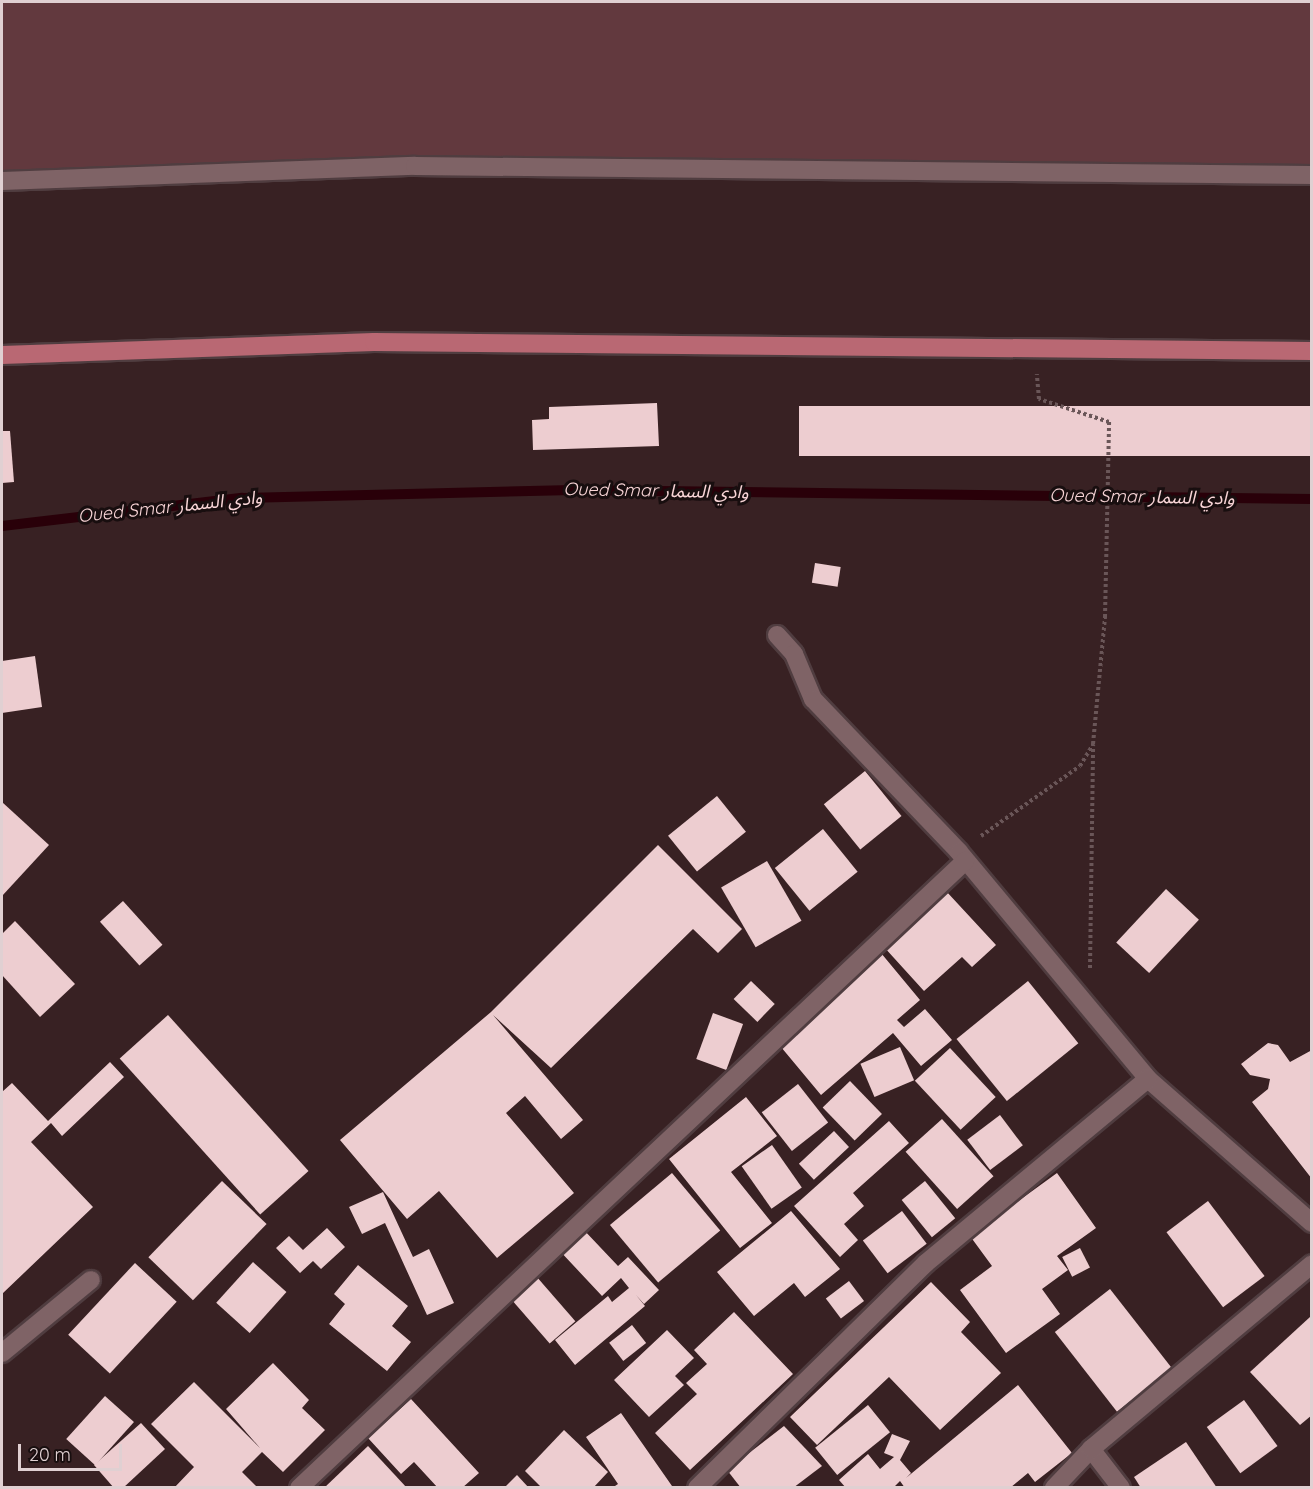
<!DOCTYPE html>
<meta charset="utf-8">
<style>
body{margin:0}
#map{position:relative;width:1313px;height:1489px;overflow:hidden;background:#382123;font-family:Quicksand,"Noto Sans Arabic",sans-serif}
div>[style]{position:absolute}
.green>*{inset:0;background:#62393e;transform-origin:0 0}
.stream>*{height:10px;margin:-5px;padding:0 5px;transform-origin:5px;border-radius:5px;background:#290009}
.building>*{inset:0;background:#edcdd0;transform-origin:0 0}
.path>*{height:4px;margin-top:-2px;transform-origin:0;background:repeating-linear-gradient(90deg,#6a5658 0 3px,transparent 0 6px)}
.roads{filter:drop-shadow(2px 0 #503d40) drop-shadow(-2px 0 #503d40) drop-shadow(0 2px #503d40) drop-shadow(0 -2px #503d40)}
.minor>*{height:18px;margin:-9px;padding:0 9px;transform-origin:9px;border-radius:9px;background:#7f6366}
.major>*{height:18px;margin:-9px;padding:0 9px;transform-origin:9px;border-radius:9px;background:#b96873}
span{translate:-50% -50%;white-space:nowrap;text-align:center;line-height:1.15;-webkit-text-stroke:6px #180e0f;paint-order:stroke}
.water-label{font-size:18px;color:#f9d5d7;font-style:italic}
.frame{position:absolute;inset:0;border:3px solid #e0d0d2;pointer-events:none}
.scale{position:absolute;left:18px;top:1444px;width:104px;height:27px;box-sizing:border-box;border:3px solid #e0d0d2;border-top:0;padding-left:8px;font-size:18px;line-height:21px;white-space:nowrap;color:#e0d0d2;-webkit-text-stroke:4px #180e0f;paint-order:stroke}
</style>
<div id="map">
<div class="green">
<div style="left:2px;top:2px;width:1309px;height:175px"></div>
</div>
<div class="stream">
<div style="left:2px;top:526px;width:242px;rotate:-6.7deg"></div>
<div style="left:242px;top:498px;width:331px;rotate:-1.4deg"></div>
<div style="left:573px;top:490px;width:739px;rotate:0.7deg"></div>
</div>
<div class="building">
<div style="clip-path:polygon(657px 403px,659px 446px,533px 450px,532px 420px,549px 419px,549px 407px)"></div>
<div style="left:799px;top:406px;width:513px;height:50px"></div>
<div style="clip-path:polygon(2px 431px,10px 431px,14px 482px,2px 483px)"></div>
<div style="left:815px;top:563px;width:26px;height:20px;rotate:9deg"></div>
<div style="clip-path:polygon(35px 656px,42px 707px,2px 713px,2px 661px)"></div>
<div style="left:865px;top:771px;width:58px;height:53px;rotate:51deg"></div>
<div style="left:717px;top:796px;width:46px;height:63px;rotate:51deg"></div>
<div style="clip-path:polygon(2px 802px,49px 845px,2px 896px)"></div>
<div style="left:823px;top:829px;width:55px;height:62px;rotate:51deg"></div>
<div style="clip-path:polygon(658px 845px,742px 929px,718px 953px,693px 929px,551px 1068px,493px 1015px,583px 1120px,561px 1139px,525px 1096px,506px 1113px,574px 1193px,497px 1258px,439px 1191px,407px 1219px,340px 1140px,491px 1012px)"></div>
<div style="left:767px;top:861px;width:69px;height:53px;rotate:60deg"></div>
<div style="left:1166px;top:889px;width:45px;height:73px;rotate:43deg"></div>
<div style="clip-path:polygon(946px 891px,996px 945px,972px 967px,962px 957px,924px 991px,884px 947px)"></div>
<div style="left:123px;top:901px;width:59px;height:31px;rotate:48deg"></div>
<div style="clip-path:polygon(15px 921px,75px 984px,40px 1017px,2px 975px,2px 934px)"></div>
<div style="clip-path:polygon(881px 953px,920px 1000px,897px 1020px,904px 1027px,925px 1009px,952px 1040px,921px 1066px,893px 1033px,821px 1095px,776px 1041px)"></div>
<div style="left:751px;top:981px;width:33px;height:25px;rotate:44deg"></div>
<div style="left:1028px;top:981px;width:80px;height:92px;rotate:51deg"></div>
<div style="left:713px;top:1013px;width:32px;height:49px;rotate:20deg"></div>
<div style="left:168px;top:1015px;width:210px;height:65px;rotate:48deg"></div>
<div style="clip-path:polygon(1268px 1043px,1278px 1045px,1290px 1062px,1312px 1050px,1312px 1179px,1252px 1102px,1268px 1089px,1270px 1079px,1250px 1075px,1241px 1064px)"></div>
<div style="left:900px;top:1047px;width:36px;height:43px;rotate:67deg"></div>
<div style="left:950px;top:1048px;width:67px;height:48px;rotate:47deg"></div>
<div style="clip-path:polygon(110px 1062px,124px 1077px,62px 1136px,51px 1123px,31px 1142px,93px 1207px,2px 1294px,2px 1092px,12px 1083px,48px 1121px)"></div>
<div style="left:850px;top:1081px;width:46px;height:38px;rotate:46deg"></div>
<div style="left:798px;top:1084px;width:49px;height:46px;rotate:52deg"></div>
<div style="clip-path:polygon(746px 1097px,777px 1136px,731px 1172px,772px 1223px,740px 1248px,669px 1159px)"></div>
<div style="left:1000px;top:1115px;width:38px;height:41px;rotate:53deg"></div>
<div style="left:942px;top:1119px;width:77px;height:49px;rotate:48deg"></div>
<div style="clip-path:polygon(889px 1121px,909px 1143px,853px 1193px,864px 1206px,844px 1224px,858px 1240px,840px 1257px,794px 1206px)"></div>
<div style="left:834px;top:1131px;width:22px;height:48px;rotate:47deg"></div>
<div style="left:772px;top:1145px;width:52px;height:37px;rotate:55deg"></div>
<div style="left:672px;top:1173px;width:75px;height:81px;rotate:50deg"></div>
<div style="clip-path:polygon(1057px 1173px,1096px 1228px,1057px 1256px,1068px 1270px,1042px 1289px,1060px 1314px,1006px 1353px,960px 1290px,992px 1266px,970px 1236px)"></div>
<div style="left:222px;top:1181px;width:62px;height:106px;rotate:44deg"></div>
<div style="left:925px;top:1181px;width:48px;height:30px;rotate:51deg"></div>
<div style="clip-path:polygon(383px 1192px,413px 1257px,429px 1249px,454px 1303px,427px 1315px,385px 1223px,362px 1234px,349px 1207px)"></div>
<div style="left:1208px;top:1201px;width:94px;height:52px;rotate:53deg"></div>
<div style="clip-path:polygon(791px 1211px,840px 1269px,805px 1297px,794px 1283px,754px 1316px,717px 1272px)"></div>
<div style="left:902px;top:1211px;width:41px;height:49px;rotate:53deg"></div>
<div style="clip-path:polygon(327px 1228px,345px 1247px,321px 1269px,313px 1261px,300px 1273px,276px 1248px,289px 1236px,303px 1250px)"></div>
<div style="clip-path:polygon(582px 1228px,618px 1266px,628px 1257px,659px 1290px,644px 1304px,636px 1295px,645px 1306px,575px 1365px,555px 1340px,608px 1296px,612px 1302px,629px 1288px,621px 1278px,602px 1296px,558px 1249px)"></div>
<div style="left:1080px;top:1248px;width:22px;height:20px;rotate:63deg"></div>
<div style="left:253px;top:1262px;width:45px;height:55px;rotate:42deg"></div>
<div style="left:135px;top:1263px;width:57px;height:98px;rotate:43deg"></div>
<div style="clip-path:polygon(358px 1265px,408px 1306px,392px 1326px,411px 1342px,387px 1371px,329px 1324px,345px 1304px,334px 1294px)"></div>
<div style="left:536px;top:1276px;width:60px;height:34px;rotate:49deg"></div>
<div style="left:849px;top:1281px;width:25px;height:29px;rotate:53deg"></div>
<div style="clip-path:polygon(931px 1282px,970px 1322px,961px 1332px,1001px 1373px,940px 1430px,889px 1377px,817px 1445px,790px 1417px)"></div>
<div style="left:1110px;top:1289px;width:101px;height:70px;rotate:52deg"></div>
<div style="clip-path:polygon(734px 1312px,793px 1374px,690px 1470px,655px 1433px,697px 1394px,686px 1383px,707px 1364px,694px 1350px)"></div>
<div style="clip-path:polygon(1310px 1317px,1312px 1415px,1300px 1425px,1250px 1372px)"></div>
<div style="left:632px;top:1325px;width:23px;height:29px;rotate:52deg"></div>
<div style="clip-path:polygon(667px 1330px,694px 1358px,675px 1376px,684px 1385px,649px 1417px,614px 1380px)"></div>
<div style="clip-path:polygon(273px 1363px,309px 1400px,302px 1408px,325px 1430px,283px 1472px,262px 1452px,242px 1472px,258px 1488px,174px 1488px,194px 1467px,151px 1424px,194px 1382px,260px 1448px,226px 1409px)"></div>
<div style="clip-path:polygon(1018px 1385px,1072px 1453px,1035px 1482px,1028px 1473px,1010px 1488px,905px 1488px,900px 1481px,893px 1488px,846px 1488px,839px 1480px,868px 1454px,880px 1469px,894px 1457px,884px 1453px,892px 1434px,910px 1441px,900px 1460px,911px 1473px,906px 1478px)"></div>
<div style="left:105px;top:1396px;width:39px;height:58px;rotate:42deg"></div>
<div style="clip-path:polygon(411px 1399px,479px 1473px,462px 1488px,438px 1488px,414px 1462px,401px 1474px,368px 1438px)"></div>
<div style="left:1244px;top:1400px;width:57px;height:46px;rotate:54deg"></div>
<div style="left:868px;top:1405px;width:35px;height:68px;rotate:51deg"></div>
<div style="clip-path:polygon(621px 1413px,672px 1486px,670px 1488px,612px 1488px,618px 1484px,586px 1437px)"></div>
<div style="clip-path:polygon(141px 1423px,165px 1449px,123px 1488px,114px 1488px,94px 1465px)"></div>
<div style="clip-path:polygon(784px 1426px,822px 1466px,793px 1488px,741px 1488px,727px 1470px)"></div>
<div style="clip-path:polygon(564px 1430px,608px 1472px,593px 1488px,542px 1488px,525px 1471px)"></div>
<div style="clip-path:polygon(1186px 1442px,1217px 1488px,1141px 1488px,1134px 1477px)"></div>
<div style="clip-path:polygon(368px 1446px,407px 1488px,324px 1488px)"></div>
<div style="clip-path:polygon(517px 1475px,529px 1488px,504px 1488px)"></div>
</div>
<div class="path">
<div style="left:981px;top:836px;width:121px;rotate:-35.3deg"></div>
<div style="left:1080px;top:766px;width:26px;rotate:-59deg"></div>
<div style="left:1093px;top:744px;width:128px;rotate:-84.6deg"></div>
<div style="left:1105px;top:617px;width:195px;rotate:-88.8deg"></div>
<div style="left:1109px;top:422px;width:74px;rotate:-161.8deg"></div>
<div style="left:1039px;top:399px;width:25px;rotate:-95deg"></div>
<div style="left:1090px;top:968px;width:223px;rotate:-89.2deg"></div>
</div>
<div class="roads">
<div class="minor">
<div style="left:2px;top:181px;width:413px;rotate:-2.1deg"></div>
<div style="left:415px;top:166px;width:897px;rotate:0.57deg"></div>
<div style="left:777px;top:635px;width:25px;rotate:48deg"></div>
<div style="left:794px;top:654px;width:49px;rotate:67.1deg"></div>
<div style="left:813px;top:699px;width:211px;rotate:46.3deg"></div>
<div style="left:959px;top:852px;width:295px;rotate:50.2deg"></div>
<div style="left:1148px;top:1079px;width:218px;rotate:41.3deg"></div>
<div style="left:2px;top:1353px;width:115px;rotate:-39.4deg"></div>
<div style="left:1091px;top:1449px;width:49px;rotate:52.4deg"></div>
<div style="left:299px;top:1488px;width:915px;rotate:-43.27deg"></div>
<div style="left:697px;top:1488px;width:321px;rotate:-44.5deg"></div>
<div style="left:926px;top:1263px;width:288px;rotate:-39.7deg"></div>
<div style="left:1054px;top:1488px;width:54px;rotate:-46.5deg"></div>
<div style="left:1091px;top:1449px;width:288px;rotate:-39.9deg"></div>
</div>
<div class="major">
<div style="left:2px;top:355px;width:372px;rotate:-2deg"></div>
<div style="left:374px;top:342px;width:938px;rotate:0.55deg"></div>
</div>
</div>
<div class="water-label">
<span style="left:656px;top:491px;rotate:1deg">Oued Smar وادي السمار</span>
<span style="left:1142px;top:497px;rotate:1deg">Oued Smar وادي السمار</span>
<span style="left:170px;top:507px;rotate:-6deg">Oued Smar وادي السمار</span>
</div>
<div class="frame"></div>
<div class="scale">20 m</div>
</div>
